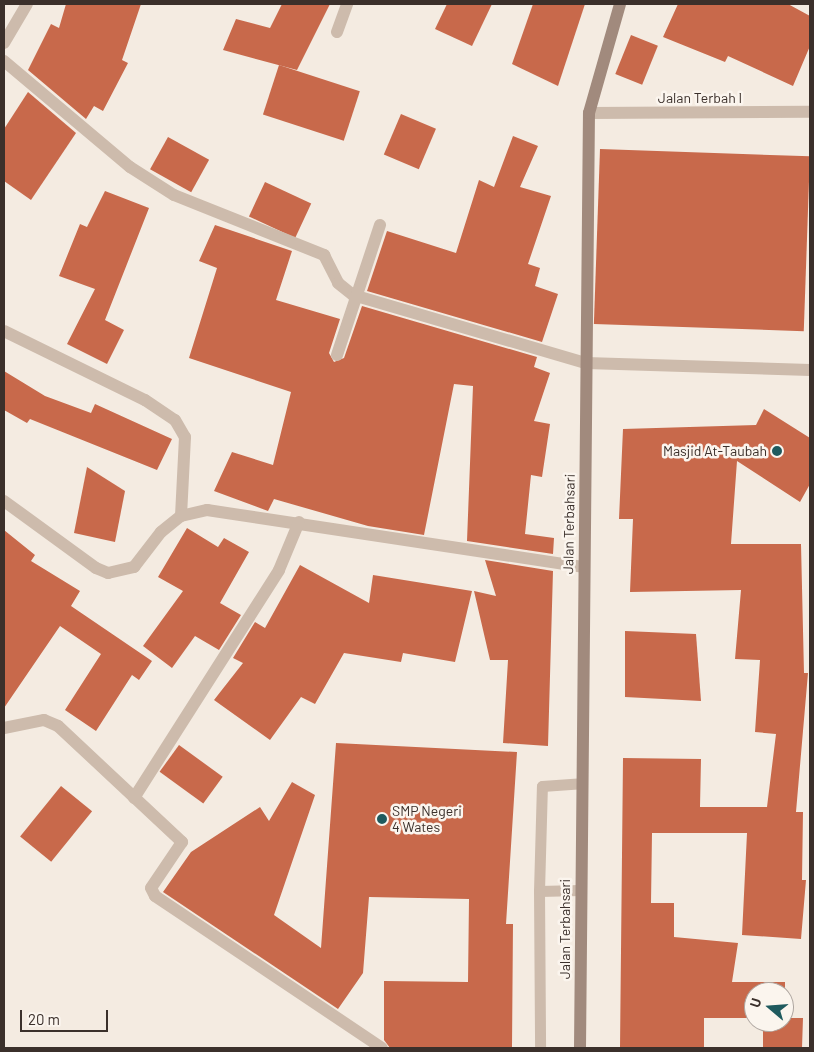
<!DOCTYPE html>
<style>
body{margin:0}
#map{position:relative;width:814px;height:1052px;overflow:hidden;background:#f4ebe1;font-family:Barlow,sans-serif}
div>[style]{position:absolute}
.building>*{inset:0;background:#c8694b;transform-origin:0 0}
.lane>*{height:11px;margin:-5.5px;padding:0 5.5px;transform-origin:5.5px;border-radius:5.5px;background:#cdbbac}
.street>*{height:12px;margin:-6px;padding:0 6px;transform-origin:6px;border-radius:6px;background:#cdbbac}
.secondary>*{height:12px;margin:-6px;padding:0 6px;transform-origin:6px;border-radius:6px;background:#a18a7d}
.dots>*{width:14px;height:14px;translate:-50% -50%;box-sizing:border-box;border:2px solid #fbf5ee;border-radius:50%}
span{translate:-50% -50%;white-space:nowrap;text-align:center;line-height:1.15;-webkit-text-stroke:5px #fbf5ee;paint-order:stroke}
.street-label{font-size:14px;color:#3b302b}
.poi-label{font-size:14px;color:#3b302b}
.right{translate:-100% -50%;text-align:right}
.left{translate:0 -50%;text-align:left}
.frame{position:absolute;inset:0;border:5px solid #3b302b;pointer-events:none}
.north{position:absolute;left:744px;top:982px;width:50px;height:50px;box-sizing:border-box;background:#fbf5ee;border:1px solid #aea6a0;border-radius:50%;rotate:288deg;font-size:14px;font-weight:700;line-height:20px;text-align:center;color:#3b302b}
.north::after{content:'';display:block;margin:auto;width:18px;height:22px;background:#1f5a5e;clip-path:polygon(50% 0,100% 100%,50% 72%,0 100%)}
.scale{position:absolute;left:20px;top:1010px;width:88px;height:22px;box-sizing:border-box;border:2px solid #3b302b;border-top:0;padding-left:6px;font-size:15px;line-height:18px;white-space:nowrap;color:#3b302b;-webkit-text-stroke:4px #fbf5ee;paint-order:stroke}
</style>
<div id="map">
<div class="building">
<div style="clip-path:polygon(66px 4px,141px 4px,122px 60px,128px 63px,103px 111px,94px 106px,86px 119px,28px 70px,51px 24px,59px 28px)"></div>
<div style="clip-path:polygon(282px 4px,330px 4px,297px 70px,223px 50px,236px 19px,270px 28px)"></div>
<div style="clip-path:polygon(447px 4px,492px 4px,472px 46px,435px 29px)"></div>
<div style="clip-path:polygon(533px 4px,585px 4px,558px 86px,512px 64px)"></div>
<div style="clip-path:polygon(678px 4px,788px 4px,810px 16px,810px 46px,793px 86px,728px 56px,725px 62px,663px 37px)"></div>
<div style="left:631px;top:35px;width:29px;height:42px;rotate:22deg"></div>
<div style="left:279px;top:65px;width:85px;height:52px;rotate:18deg"></div>
<div style="clip-path:polygon(28px 92px,76px 133px,31px 200px,4px 181px,4px 129px)"></div>
<div style="left:401px;top:114px;width:38px;height:44px;rotate:23deg"></div>
<div style="clip-path:polygon(513px 136px,538px 146px,520px 187px,551px 196px,528px 264px,540px 268px,535px 286px,558px 294px,542px 342px,367px 291px,387px 231px,456px 253px,479px 180px,494px 187px)"></div>
<div style="left:168px;top:137px;width:47px;height:37px;rotate:29deg"></div>
<div style="left:600px;top:149px;width:210px;height:175px;rotate:2deg"></div>
<div style="left:265px;top:182px;width:51px;height:38px;rotate:25deg"></div>
<div style="clip-path:polygon(105px 191px,149px 208px,105px 320px,124px 330px,107px 364px,67px 344px,95px 289px,59px 276px,80px 224px,87px 227px)"></div>
<div style="clip-path:polygon(215px 225px,292px 251px,276px 300px,340px 319px,329px 353px,334px 362px,344px 358px,362px 306px,537px 357px,534px 367px,550px 373px,534px 421px,550px 424px,542px 477px,531px 475px,525px 534px,554px 538px,553px 554px,467px 541px,473px 386px,454px 384px,424px 535px,368px 526px,274px 499px,268px 511px,214px 491px,232px 452px,273px 465px,291px 392px,189px 358px,217px 268px,199px 261px)"></div>
<div style="clip-path:polygon(4px 371px,45px 396px,91px 413px,95px 404px,172px 439px,157px 470px,30px 419px,27px 423px,4px 410px)"></div>
<div style="clip-path:polygon(764px 409px,810px 438px,810px 484px,800px 502px,737px 461px,731px 544px,801px 544px,804px 673px,808px 673px,796px 812px,803px 812px,802px 880px,806px 880px,801px 939px,742px 935px,747px 833px,652px 833px,651px 903px,674px 903px,674px 937px,738px 943px,732px 982px,785px 982px,785px 1018px,803px 1018px,802px 1048px,763px 1048px,763px 1022px,784px 1022px,784px 992px,754px 992px,754px 1018px,704px 1018px,704px 1048px,620px 1048px,623px 758px,701px 759px,700px 807px,767px 807px,776px 734px,755px 732px,760px 660px,735px 659px,741px 590px,630px 592px,633px 519px,619px 519px,623px 429px,756px 425px)"></div>
<div style="clip-path:polygon(87px 467px,125px 491px,115px 542px,74px 533px)"></div>
<div style="clip-path:polygon(187px 528px,218px 547px,224px 538px,249px 552px,220px 603px,241px 615px,219px 650px,195px 636px,172px 668px,143px 646px,183px 591px,158px 577px)"></div>
<div style="clip-path:polygon(4px 530px,35px 555px,31px 561px,80px 591px,71px 606px,152px 661px,139px 680px,132px 675px,96px 731px,65px 710px,101px 654px,60px 626px,4px 708px)"></div>
<div style="clip-path:polygon(485px 560px,553px 571px,548px 746px,503px 743px,508px 660px,490px 660px,474px 591px,496px 596px)"></div>
<div style="clip-path:polygon(300px 565px,369px 603px,373px 575px,472px 591px,455px 662px,403px 653px,401px 662px,344px 653px,315px 704px,301px 697px,270px 740px,214px 700px,243px 663px,233px 658px,255px 622px,265px 628px)"></div>
<div style="clip-path:polygon(625px 631px,696px 634px,701px 701px,625px 697px)"></div>
<div style="clip-path:polygon(336px 743px,517px 752px,506px 924px,513px 924px,512px 1048px,390px 1048px,384px 1040px,384px 981px,468px 982px,469px 899px,369px 897px,363px 973px,338px 1009px,163px 892px,191px 852px,260px 807px,269px 821px,292px 782px,315px 795px,274px 915px,321px 948px)"></div>
<div style="left:179px;top:745px;width:54px;height:33px;rotate:36deg"></div>
<div style="left:61px;top:786px;width:40px;height:65px;rotate:39deg"></div>
</div>
<div class="lane">
<div style="left:580px;top:890px;width:41px;rotate:178.6deg"></div>
<div style="left:539px;top:891px;width:105px;rotate:-88.4deg"></div>
<div style="left:542px;top:786px;width:39px;rotate:-4deg"></div>
<div style="left:539px;top:891px;width:157px;rotate:89.6deg"></div>
</div>
<div class="street">
<div style="left:337px;top:32px;width:30px;rotate:-70deg"></div>
<div style="left:4px;top:43px;width:45px;rotate:-59.5deg"></div>
<div style="left:4px;top:61px;width:165px;rotate:40.1deg"></div>
<div style="left:130px;top:167px;width:52px;rotate:32.5deg"></div>
<div style="left:174px;top:195px;width:162px;rotate:21.8deg"></div>
<div style="left:324px;top:255px;width:31px;rotate:63deg"></div>
<div style="left:338px;top:283px;width:19px;rotate:39deg"></div>
<div style="left:353px;top:295px;width:243px;rotate:16.3deg"></div>
<div style="left:586px;top:363px;width:224px;rotate:1.8deg"></div>
<div style="left:589px;top:113px;width:221px;rotate:-0.3deg"></div>
<div style="left:4px;top:331px;width:157px;rotate:26.1deg"></div>
<div style="left:145px;top:400px;width:36px;rotate:34deg"></div>
<div style="left:175px;top:420px;width:20px;rotate:60deg"></div>
<div style="left:185px;top:437px;width:79px;rotate:92.9deg"></div>
<div style="left:337px;top:355px;width:137px;rotate:-71.7deg"></div>
<div style="left:4px;top:501px;width:114px;rotate:36.1deg"></div>
<div style="left:96px;top:568px;width:13px;rotate:23deg"></div>
<div style="left:108px;top:573px;width:27px;rotate:-13deg"></div>
<div style="left:134px;top:567px;width:44px;rotate:-52.4deg"></div>
<div style="left:161px;top:532px;width:26px;rotate:-39deg"></div>
<div style="left:181px;top:516px;width:27px;rotate:-13deg"></div>
<div style="left:207px;top:510px;width:380px;rotate:8.6deg"></div>
<div style="left:4px;top:728px;width:41px;rotate:-11.3deg"></div>
<div style="left:44px;top:720px;width:15px;rotate:23deg"></div>
<div style="left:58px;top:726px;width:170px;rotate:43.1deg"></div>
<div style="left:182px;top:842px;width:55px;rotate:124deg"></div>
<div style="left:151px;top:888px;width:9px;rotate:63deg"></div>
<div style="left:155px;top:896px;width:273px;rotate:33.8deg"></div>
<div style="left:134px;top:798px;width:270px;rotate:-57.5deg"></div>
<div style="left:279px;top:570px;width:52px;rotate:-67.4deg"></div>
</div>
<div class="secondary">
<div style="left:580px;top:1048px;width:935px;rotate:-89.45deg"></div>
<div style="left:589px;top:113px;width:113px;rotate:-74.1deg"></div>
</div>
<div class="dots">
<div style="left:777px;top:451px;background:#1f5a5e"></div>
<div style="left:382px;top:819px;background:#1f5a5e"></div>
</div>
<div class="street-label">
<span style="left:700px;top:98px">Jalan Terbah I</span>
<span style="left:569px;top:524px;rotate:-89deg">Jalan Terbahsari</span>
<span style="left:565px;top:929px;rotate:-90deg">Jalan Terbahsari</span>
</div>
<div class="poi-label">
<span class="right" style="left:767px;top:451px">Masjid At-Taubah</span>
<span class="left" style="left:392px;top:819px">SMP Negeri<br>4 Wates</span>
</div>
<div class="frame"></div>
<div class="north">U</div>
<div class="scale">20 m</div>
</div>
